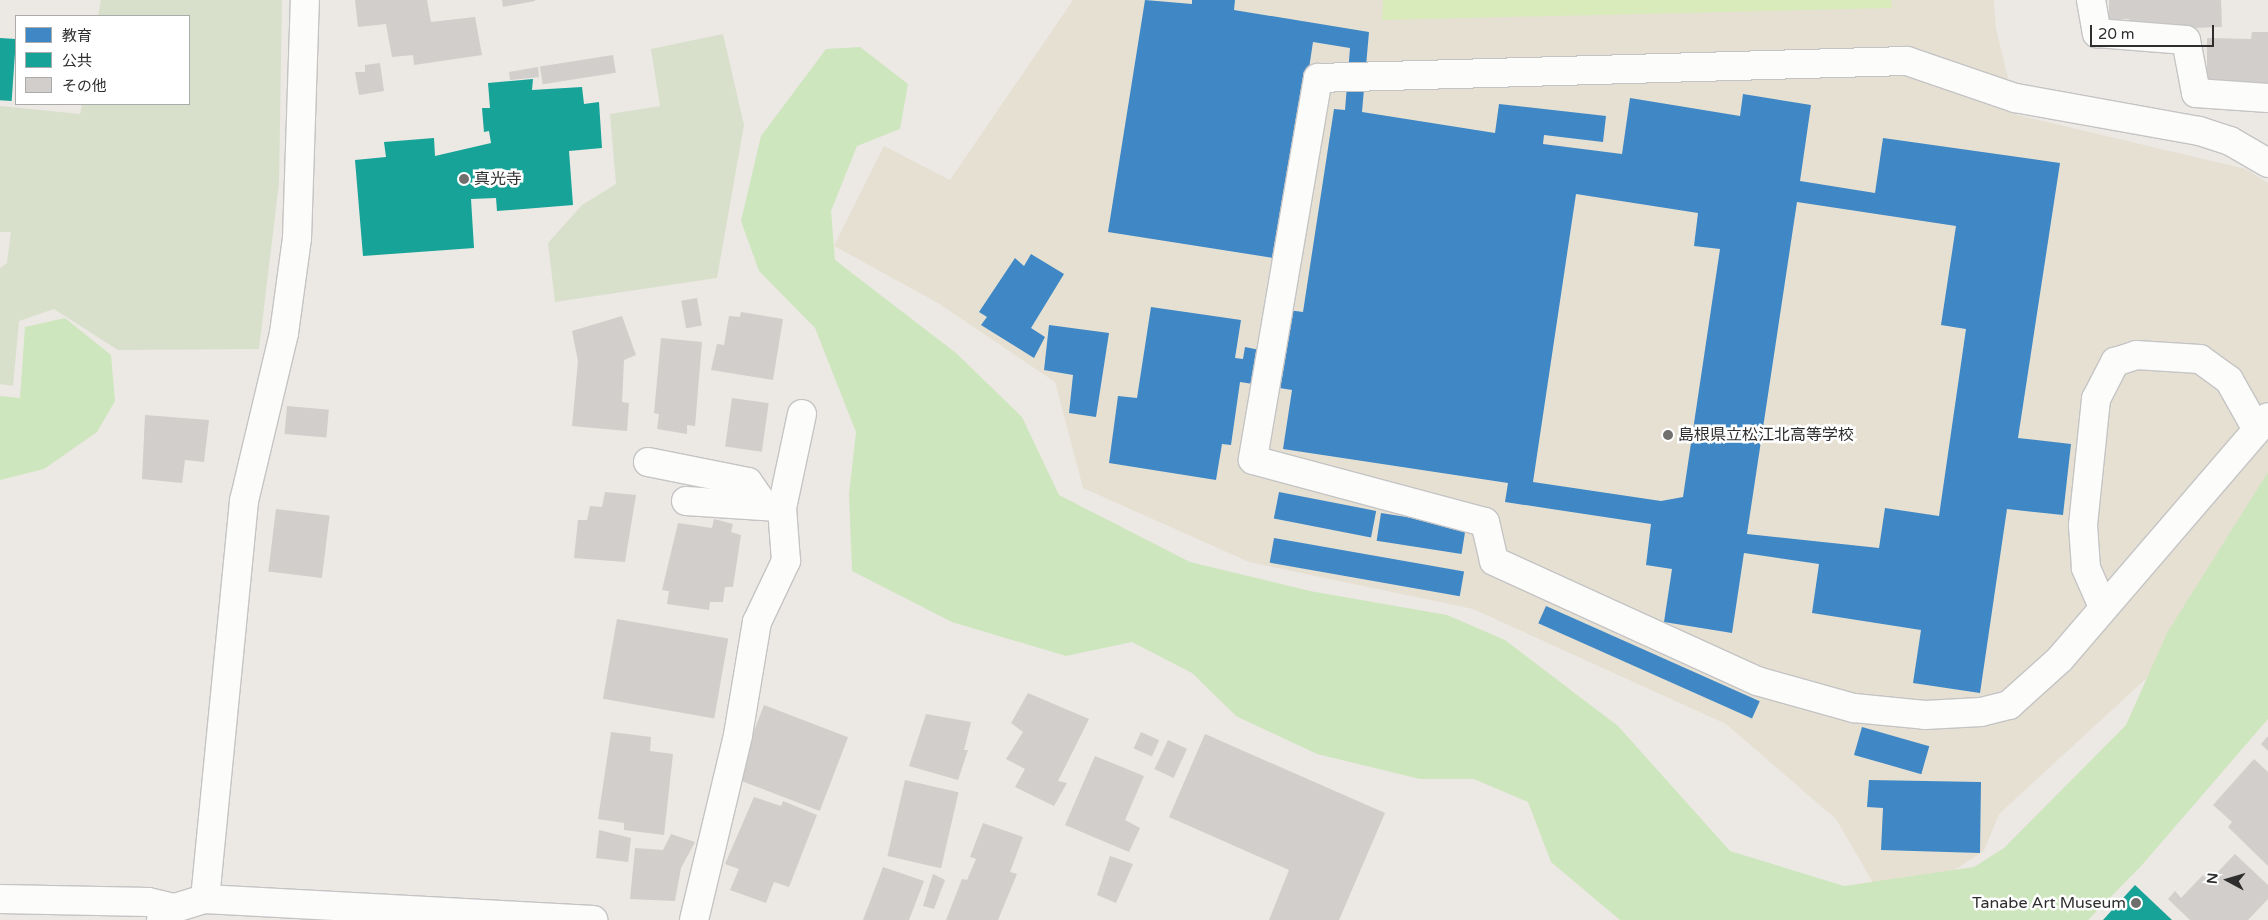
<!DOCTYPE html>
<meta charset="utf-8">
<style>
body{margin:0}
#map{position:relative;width:2268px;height:920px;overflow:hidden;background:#ece8e4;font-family:"Varela Round","Noto Sans JP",sans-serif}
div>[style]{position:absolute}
.education>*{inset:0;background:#e6e0d3}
.green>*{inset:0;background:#cee6be}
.cemetery>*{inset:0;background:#d8e0cc}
.pitch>*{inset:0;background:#d9eabb}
.schools>*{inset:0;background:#3f88c5;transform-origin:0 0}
.public>*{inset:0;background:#17a398;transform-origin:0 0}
.building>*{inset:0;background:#d1cecb;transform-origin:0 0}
.roads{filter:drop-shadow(1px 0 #c5c4c5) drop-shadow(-1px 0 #c5c4c5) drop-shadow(0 1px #c5c4c5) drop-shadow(0 -1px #c5c4c5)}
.minor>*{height:28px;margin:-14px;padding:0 14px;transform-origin:14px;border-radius:14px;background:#fcfcfb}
.dots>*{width:14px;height:14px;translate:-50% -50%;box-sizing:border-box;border:2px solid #fff;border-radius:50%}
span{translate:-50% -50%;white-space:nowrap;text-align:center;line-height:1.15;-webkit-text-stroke:5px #fff;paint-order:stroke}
.poi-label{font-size:16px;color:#2e2e2e}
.left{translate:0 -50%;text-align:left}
.right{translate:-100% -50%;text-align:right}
.legend{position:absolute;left:15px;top:15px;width:175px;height:90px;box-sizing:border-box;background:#fff;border:1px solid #ababab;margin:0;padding:6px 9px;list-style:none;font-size:15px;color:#2e2e2e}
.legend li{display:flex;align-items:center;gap:10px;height:25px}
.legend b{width:25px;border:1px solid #ababab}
.north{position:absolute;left:2203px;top:855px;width:50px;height:50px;-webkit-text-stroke:4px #fff;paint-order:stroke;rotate:276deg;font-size:14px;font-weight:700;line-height:20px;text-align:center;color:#2e2e2e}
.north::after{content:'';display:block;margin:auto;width:18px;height:22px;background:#2e2e2e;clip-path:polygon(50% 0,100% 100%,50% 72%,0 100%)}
.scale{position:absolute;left:2090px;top:25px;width:124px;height:22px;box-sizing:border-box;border:2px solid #2e2e2e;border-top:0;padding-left:6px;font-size:15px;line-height:18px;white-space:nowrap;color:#2e2e2e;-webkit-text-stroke:4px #fff;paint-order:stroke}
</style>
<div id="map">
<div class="education">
<div style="clip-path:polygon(1073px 0,1994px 0,1996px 29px,2017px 115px,2246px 169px,2268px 183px,2268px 518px,2149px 676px,1999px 814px,1984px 851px,1948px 874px,1880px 895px,1836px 819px,1726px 724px,1473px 609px,1249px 562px,1083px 488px,1055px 382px,938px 303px,834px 246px,884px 146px,950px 180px)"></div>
</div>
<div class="green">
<div style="clip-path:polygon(860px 47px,908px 84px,900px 129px,857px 146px,831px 211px,835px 260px,956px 353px,1022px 417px,1059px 495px,1190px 562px,1310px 591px,1447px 615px,1505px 640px,1618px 726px,1730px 851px,1844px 886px,1974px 867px,2004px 848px,2126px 725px,2167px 633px,2268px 472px,2268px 719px,2142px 865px,2088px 920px,1620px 920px,1551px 862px,1528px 802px,1474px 779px,1420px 779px,1317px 754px,1236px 716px,1192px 673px,1132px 642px,1066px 656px,952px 622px,852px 571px,849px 494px,856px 432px,815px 328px,759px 271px,741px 221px,761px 136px,826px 49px)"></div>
<div style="clip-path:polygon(65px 318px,111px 355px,115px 401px,97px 432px,44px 469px,0 480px,0 396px,20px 398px,25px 327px)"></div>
</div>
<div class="cemetery">
<div style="clip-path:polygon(101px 0,282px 0,279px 183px,259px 349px,118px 350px,54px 309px,19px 321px,13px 386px,0 384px,0 268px,7px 263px,11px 232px,0 232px,0 106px,80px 114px,82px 104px,189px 104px,189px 16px,98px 16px)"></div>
<div style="clip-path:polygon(723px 34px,744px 125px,717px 278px,555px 302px,548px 243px,582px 205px,616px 184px,610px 114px,660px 106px,651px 49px)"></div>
</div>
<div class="pitch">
<div style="clip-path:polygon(1383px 0,1891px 0,1892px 8px,1382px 20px)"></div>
</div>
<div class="schools">
<div style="clip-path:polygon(evenodd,1145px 0,1192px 4px,1192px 0,1235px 0,1234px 10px,1369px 32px,1362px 112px,1495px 133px,1499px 104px,1606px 116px,1603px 142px,1544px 135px,1543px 144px,1622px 154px,1630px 98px,1740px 116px,1743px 94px,1811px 105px,1800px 181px,1875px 193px,1883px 138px,2060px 163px,2018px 438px,2071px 444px,2063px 515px,2007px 509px,1980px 693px,1913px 683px,1921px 630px,1812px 613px,1819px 564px,1744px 553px,1732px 633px,1664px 622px,1672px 569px,1646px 565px,1651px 524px,1505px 502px,1508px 483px,1283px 449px,1292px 390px,1240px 382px,1231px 445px,1222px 444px,1216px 480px,1109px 463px,1118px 396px,1137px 398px,1151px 307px,1241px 320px,1235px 358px,1243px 359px,1245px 347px,1280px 354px,1288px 310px,1303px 312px,1334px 109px,1345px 110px,1350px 48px,1313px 42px,1280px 259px,1108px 232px,1145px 0,1576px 194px,1698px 213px,1694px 246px,1720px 249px,1683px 497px,1661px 501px,1533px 482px,1576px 194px,1145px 0,1797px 202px,1956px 226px,1941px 325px,1966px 329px,1939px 516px,1885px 508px,1879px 548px,1747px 534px,1797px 202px)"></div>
<div style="clip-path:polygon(1031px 254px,1064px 274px,1031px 328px,1045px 337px,1034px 358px,981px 325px,987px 317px,979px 312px,1015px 258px,1024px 266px)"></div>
<div style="clip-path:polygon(1049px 325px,1109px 333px,1096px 417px,1069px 413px,1073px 375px,1044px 370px)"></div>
<div style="left:1279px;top:492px;width:99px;height:27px;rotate:11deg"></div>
<div style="left:1381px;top:513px;width:86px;height:28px;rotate:9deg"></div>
<div style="left:1274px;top:538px;width:193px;height:25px;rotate:10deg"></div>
<div style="left:1546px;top:606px;width:234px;height:19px;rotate:24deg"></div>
<div style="left:1862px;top:727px;width:70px;height:29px;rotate:16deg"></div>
<div style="clip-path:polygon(1869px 780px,1981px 782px,1980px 853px,1881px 850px,1883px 808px,1867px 807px)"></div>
</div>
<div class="public">
<div style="left:0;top:38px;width:16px;height:62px;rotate:4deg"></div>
<div style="clip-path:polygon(533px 79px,532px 90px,582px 87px,584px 104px,599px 102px,602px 148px,569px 151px,573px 205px,497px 211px,496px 198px,471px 199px,474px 248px,363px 256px,355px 160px,386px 157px,384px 142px,434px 138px,435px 156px,491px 143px,489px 131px,484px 132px,482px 108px,490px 108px,488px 83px)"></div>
<div style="clip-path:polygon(2135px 885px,2172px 920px,2103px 920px)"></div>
</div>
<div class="building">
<div style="clip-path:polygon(355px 0,427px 0,431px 22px,475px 17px,482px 55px,414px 65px,413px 55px,392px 57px,386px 24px,358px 27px)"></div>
<div style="clip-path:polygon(502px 0,535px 0,535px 1px,503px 7px)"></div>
<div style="clip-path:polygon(2109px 0,2221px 0,2222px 27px,2129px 30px,2129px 19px,2109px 20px)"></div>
<div style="clip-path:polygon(2252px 32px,2268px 32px,2268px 89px,2207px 89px,2207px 38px,2251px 39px)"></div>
<div style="left:613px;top:55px;width:18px;height:74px;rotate:81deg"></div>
<div style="clip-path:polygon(380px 63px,384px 91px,359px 95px,355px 72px,365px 72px,365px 65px)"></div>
<div style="clip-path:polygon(538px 67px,539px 77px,510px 80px,509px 72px)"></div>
<div style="left:697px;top:298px;width:28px;height:16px;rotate:80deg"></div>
<div style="clip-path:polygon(741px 312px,783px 319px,773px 380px,711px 370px,717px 344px,724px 345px,729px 316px,740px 317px)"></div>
<div style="clip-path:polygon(622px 316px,636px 355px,624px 360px,622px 402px,629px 403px,627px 431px,572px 426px,578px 361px,572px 331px)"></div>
<div style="clip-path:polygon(661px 338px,702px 342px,695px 426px,687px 425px,687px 434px,657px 429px,659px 414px,654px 413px)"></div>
<div style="left:732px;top:398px;width:37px;height:49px;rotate:8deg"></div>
<div style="left:287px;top:406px;width:42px;height:28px;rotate:5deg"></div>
<div style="clip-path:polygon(145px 415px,209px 420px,204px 462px,185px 460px,182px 483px,142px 479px)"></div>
<div style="clip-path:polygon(605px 492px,636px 495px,625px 562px,574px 558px,578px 520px,587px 520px,590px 506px,602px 507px)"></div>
<div style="left:276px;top:509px;width:54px;height:63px;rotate:7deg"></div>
<div style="clip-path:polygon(714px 519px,733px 524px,731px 532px,741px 535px,733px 587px,725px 587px,723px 602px,710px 602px,709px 610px,667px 604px,669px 591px,662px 590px,678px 523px,712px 528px)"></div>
<div style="left:617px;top:619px;width:113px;height:81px;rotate:10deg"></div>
<div style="clip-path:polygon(1028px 693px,1089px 719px,1058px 781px,1067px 783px,1054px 806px,1015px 787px,1025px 769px,1006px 759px,1023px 732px,1011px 723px)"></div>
<div style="left:764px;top:705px;width:90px;height:79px;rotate:21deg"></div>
<div style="clip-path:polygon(926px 714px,971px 722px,964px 750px,968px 750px,958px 780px,909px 766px)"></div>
<div style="clip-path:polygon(611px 732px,651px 737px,650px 751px,673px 754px,664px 835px,624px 830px,624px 823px,598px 819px)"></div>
<div style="left:1141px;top:732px;width:20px;height:18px;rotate:24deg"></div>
<div style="clip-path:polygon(1205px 734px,1385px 813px,1339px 920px,1269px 920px,1289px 870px,1169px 817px)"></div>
<div style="clip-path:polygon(2268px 736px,2268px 751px,2261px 744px)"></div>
<div style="left:1168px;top:740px;width:21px;height:32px;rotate:25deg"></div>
<div style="clip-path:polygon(1095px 756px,1144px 776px,1125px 820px,1140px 828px,1129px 852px,1065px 825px)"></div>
<div style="clip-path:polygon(2254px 759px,2268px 772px,2268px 866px,2228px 827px,2232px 822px,2213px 805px)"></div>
<div style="left:905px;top:780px;width:55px;height:78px;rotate:13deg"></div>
<div style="clip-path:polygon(754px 797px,781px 806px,783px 801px,817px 815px,789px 887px,774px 882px,766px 903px,730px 890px,739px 869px,725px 864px)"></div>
<div style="clip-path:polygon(983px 823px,1023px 837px,1010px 872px,1017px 874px,998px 920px,946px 920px,962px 879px,967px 880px,976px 859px,970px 857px)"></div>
<div style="clip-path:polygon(599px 830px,631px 838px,628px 862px,596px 858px)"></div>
<div style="clip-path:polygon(671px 834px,695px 842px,681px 868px,675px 901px,630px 899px,635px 848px,663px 850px)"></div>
<div style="clip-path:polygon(2235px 854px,2268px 885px,2268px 899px,2248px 920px,2190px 920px,2168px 899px,2175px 891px,2181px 898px,2203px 875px,2209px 881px)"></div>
<div style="clip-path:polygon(1110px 856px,1133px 864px,1116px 903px,1097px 895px)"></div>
<div style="clip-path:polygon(883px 867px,924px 881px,909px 920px,863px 920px)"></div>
<div style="clip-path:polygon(933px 874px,945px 880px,934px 909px,923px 906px)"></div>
</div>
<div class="roads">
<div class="minor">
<div style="left:2091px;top:0;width:34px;rotate:80deg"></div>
<div style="left:2097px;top:33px;width:89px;rotate:4.5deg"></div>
<div style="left:2186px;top:40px;width:54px;rotate:79.3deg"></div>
<div style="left:2196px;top:93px;width:72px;rotate:4deg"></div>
<div style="left:2268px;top:163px;width:44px;rotate:-149.9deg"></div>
<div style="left:2230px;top:141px;width:33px;rotate:-162deg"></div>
<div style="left:2199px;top:131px;width:187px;rotate:-169.8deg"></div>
<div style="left:2015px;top:98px;width:114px;rotate:-161.1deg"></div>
<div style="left:1907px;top:61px;width:589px;rotate:178.35deg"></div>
<div style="left:1318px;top:78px;width:387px;rotate:99.7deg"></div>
<div style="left:1253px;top:460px;width:240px;rotate:15deg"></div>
<div style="left:1485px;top:522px;width:40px;rotate:77deg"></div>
<div style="left:1494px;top:561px;width:289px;rotate:24.5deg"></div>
<div style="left:1757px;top:681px;width:101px;rotate:15.6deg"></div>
<div style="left:1854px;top:708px;width:71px;rotate:5.6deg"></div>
<div style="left:1925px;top:715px;width:56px;rotate:-3.1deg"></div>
<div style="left:1981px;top:712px;width:29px;rotate:-14deg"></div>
<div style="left:2009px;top:705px;width:69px;rotate:-42deg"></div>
<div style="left:2060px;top:659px;width:319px;rotate:-49.3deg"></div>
<div style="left:648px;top:462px;width:102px;rotate:11.3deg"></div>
<div style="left:748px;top:482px;width:28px;rotate:55deg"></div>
<div style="left:686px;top:501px;width:92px;rotate:3.7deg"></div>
<div style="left:2103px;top:607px;width:43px;rotate:-113.6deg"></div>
<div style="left:2086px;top:568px;width:43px;rotate:-94deg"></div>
<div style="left:2083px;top:525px;width:127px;rotate:-84.1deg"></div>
<div style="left:2096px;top:399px;width:42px;rotate:-62.8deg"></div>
<div style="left:2115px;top:362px;width:22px;rotate:-18deg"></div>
<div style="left:2136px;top:355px;width:64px;rotate:3.6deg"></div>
<div style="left:2200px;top:359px;width:36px;rotate:36deg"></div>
<div style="left:2229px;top:380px;width:55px;rotate:60.6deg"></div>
<div style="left:0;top:899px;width:148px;rotate:1.2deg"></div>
<div style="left:148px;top:902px;width:28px;rotate:13deg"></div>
<div style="left:205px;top:899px;width:400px;rotate:-84.4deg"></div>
<div style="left:244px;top:501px;width:173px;rotate:-76.6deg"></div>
<div style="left:284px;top:333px;width:96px;rotate:-82.2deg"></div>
<div style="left:297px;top:238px;width:238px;rotate:-88.1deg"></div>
<div style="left:161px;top:920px;width:18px;rotate:-41deg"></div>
<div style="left:175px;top:908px;width:31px;rotate:-17deg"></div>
<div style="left:205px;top:899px;width:389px;rotate:3.1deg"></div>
<div style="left:694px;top:920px;width:190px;rotate:-76.6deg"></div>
<div style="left:738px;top:735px;width:115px;rotate:-80.5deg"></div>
<div style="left:757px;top:622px;width:68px;rotate:-64.6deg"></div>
<div style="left:786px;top:561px;width:53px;rotate:-94.3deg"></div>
<div style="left:782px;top:508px;width:96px;rotate:-78deg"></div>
</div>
</div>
<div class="dots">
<div style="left:464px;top:179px;background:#706f6e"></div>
<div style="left:1668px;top:435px;background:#706f6e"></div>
<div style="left:2136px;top:903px;background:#706f6e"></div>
</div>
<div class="poi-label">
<span class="left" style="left:474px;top:179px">真光寺</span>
<span class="left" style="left:1678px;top:435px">島根県立松江北高等学校</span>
<span class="right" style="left:2126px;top:903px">Tanabe Art Museum</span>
</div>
<ul class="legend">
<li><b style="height:14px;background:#3f88c5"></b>教育</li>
<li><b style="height:14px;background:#17a398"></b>公共</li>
<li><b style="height:14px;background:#d1cecb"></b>その他</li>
</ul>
<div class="north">N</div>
<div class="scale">20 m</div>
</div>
